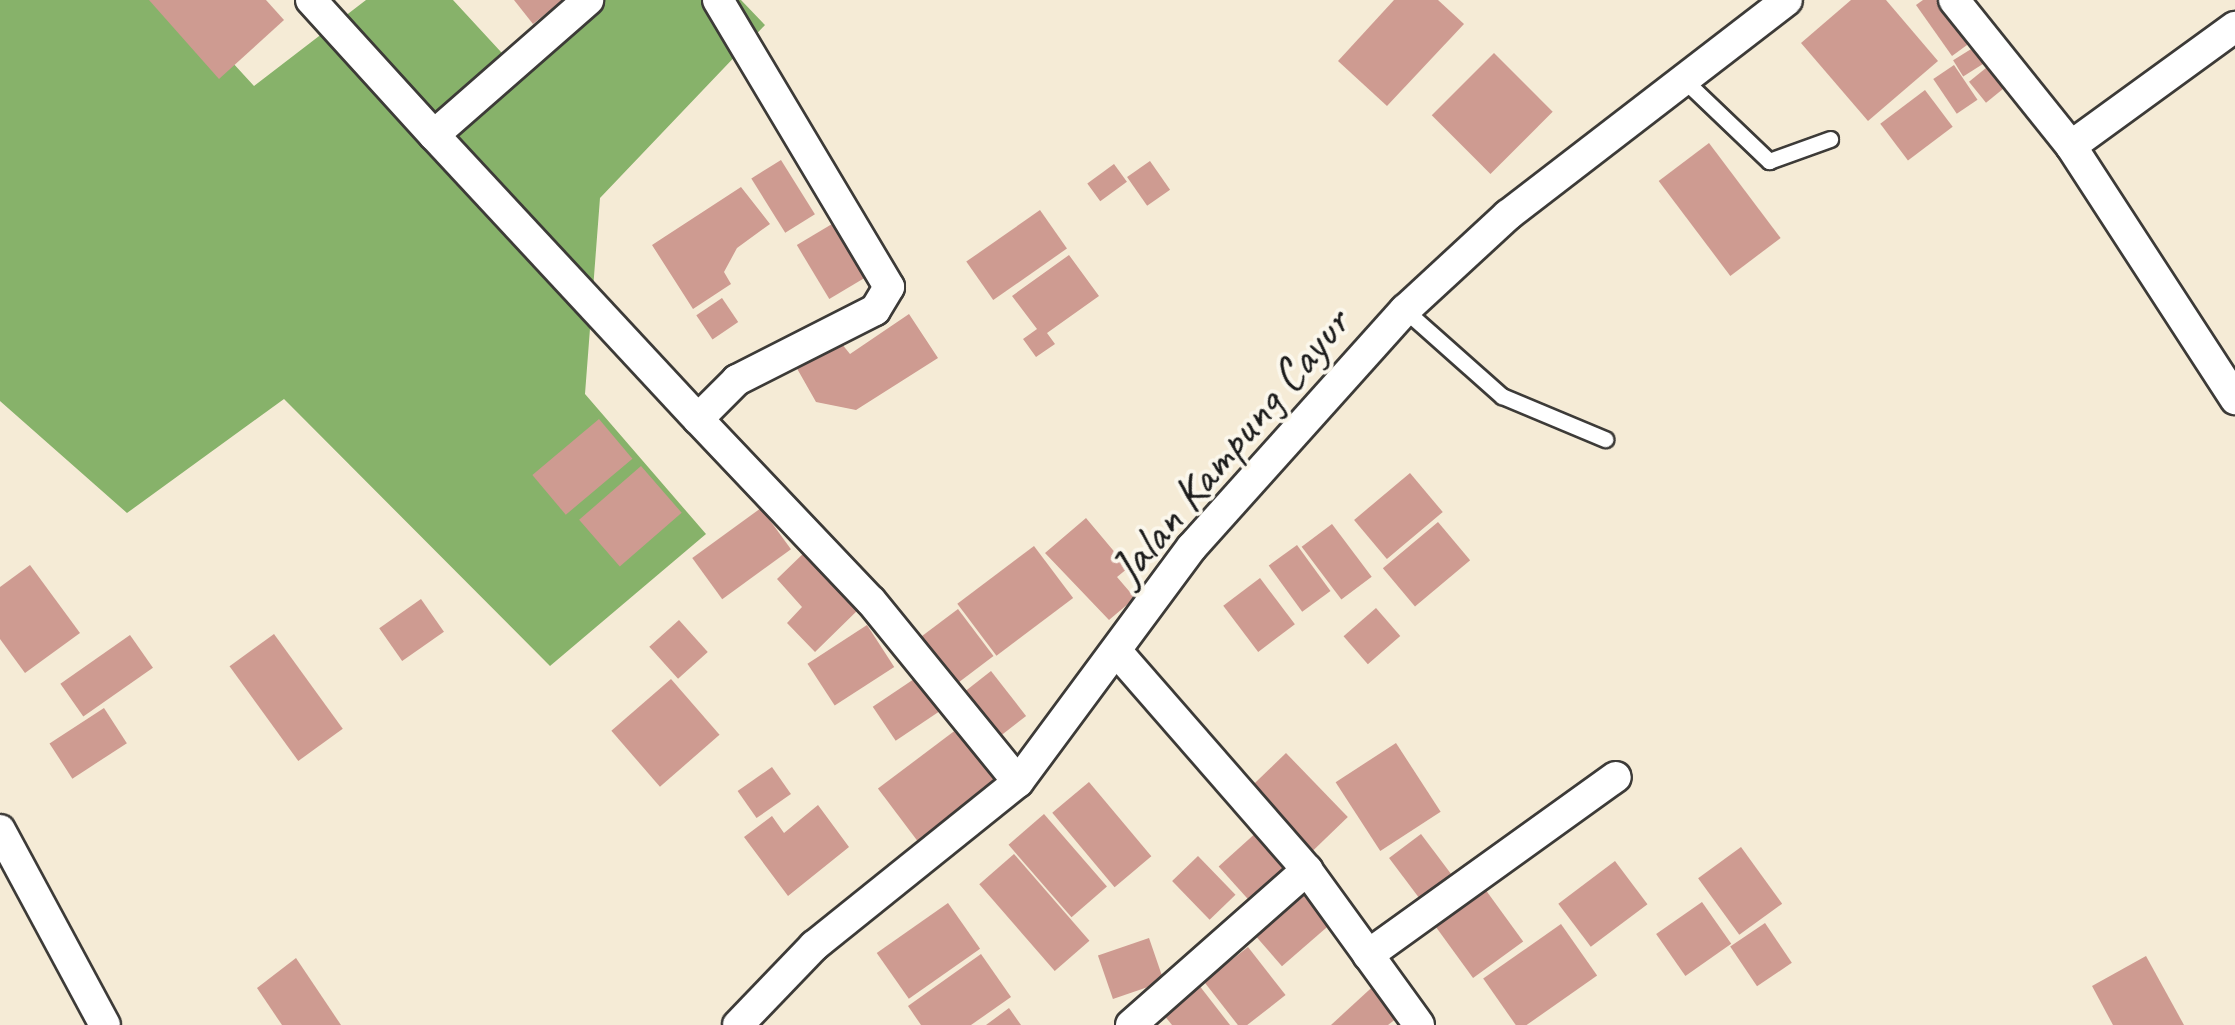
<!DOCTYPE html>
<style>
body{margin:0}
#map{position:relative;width:2235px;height:1025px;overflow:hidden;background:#f5ebd6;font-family:Caveat,sans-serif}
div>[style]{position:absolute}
.forest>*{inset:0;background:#87b26a}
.building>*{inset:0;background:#ce9b91;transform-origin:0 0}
.roads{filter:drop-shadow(2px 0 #3d3b38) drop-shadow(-2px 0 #3d3b38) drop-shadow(0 2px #3d3b38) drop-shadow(0 -2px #3d3b38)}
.service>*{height:15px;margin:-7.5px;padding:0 7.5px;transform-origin:7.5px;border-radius:7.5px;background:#fff}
.minor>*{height:30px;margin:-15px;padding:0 15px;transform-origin:15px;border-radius:15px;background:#fff}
span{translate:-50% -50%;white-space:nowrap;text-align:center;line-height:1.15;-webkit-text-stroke:8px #fbf7ec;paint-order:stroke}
.street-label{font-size:48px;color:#1c1c1c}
</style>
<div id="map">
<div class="forest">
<div style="clip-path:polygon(0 0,175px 0,254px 86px,366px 0,453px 0,513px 65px,603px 0,741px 0,765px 25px,600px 198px,585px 394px,706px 534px,550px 666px,284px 399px,127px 513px,0 401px)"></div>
</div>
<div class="building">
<div style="clip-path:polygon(149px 0,266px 0,284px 20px,219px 79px)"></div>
<div style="clip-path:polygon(514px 0,563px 0,533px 24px)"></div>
<div style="clip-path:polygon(1394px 0,1438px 0,1464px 24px,1387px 106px,1338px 61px)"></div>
<div style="clip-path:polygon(1851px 0,1886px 0,1938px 61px,1868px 121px,1801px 43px)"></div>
<div style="clip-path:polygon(1923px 0,1952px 0,1978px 37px,1952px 56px,1916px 5px)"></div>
<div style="left:1976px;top:46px;width:19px;height:27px;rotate:58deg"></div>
<div style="left:1494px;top:53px;width:83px;height:88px;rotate:45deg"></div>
<div style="left:1997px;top:59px;width:27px;height:36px;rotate:51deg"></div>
<div style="left:1954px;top:65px;width:42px;height:25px;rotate:56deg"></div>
<div style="left:1925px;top:90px;width:46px;height:56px;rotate:53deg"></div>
<div style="left:1709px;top:143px;width:119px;height:63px;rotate:53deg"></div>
<div style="left:781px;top:160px;width:64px;height:35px;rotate:58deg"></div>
<div style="left:1150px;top:161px;width:35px;height:28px;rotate:55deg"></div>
<div style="left:1114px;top:164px;width:22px;height:33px;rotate:54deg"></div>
<div style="clip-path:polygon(741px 187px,770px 224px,737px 248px,724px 272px,731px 284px,693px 309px,652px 245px)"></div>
<div style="left:1040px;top:210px;width:47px;height:90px;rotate:55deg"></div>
<div style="left:832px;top:224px;width:63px;height:41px;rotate:59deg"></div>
<div style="clip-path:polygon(1069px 255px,1099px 296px,1047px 333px,1055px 344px,1036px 357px,1023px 339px,1037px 329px,1012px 296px)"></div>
<div style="left:722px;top:298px;width:29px;height:31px;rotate:56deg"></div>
<div style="clip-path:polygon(909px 314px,938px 358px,856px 410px,816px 402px,795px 365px,837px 338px,850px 354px)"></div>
<div style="left:599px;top:419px;width:52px;height:87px;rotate:50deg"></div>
<div style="left:641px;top:466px;width:62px;height:82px;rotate:49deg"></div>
<div style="left:1410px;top:473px;width:51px;height:73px;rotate:50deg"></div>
<div style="left:761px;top:508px;width:51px;height:85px;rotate:54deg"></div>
<div style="clip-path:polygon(1086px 518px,1128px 568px,1117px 577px,1135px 598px,1109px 620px,1045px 553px)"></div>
<div style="left:1438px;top:522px;width:50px;height:72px;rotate:50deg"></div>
<div style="left:1332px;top:524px;width:66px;height:38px;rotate:53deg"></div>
<div style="left:1297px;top:545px;width:57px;height:35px;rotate:54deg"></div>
<div style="left:1034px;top:546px;width:65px;height:96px;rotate:53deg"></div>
<div style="clip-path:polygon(810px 547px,863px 605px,815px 652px,787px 623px,802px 607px,777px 579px)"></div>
<div style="clip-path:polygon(30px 565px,80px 633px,25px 673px,0 639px,0 587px)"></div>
<div style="left:1260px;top:578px;width:58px;height:46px;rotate:53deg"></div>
<div style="left:421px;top:599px;width:40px;height:51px;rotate:55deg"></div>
<div style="left:1376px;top:608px;width:37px;height:43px;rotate:49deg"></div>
<div style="left:958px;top:609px;width:59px;height:50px;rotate:53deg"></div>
<div style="left:679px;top:620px;width:43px;height:40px;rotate:48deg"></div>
<div style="left:867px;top:625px;width:50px;height:71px;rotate:57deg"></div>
<div style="left:274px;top:634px;width:117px;height:55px;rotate:54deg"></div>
<div style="left:130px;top:635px;width:40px;height:85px;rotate:55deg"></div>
<div style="left:991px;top:671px;width:57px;height:38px;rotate:52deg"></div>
<div style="left:920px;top:675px;width:41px;height:57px;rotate:56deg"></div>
<div style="left:671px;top:679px;width:74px;height:79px;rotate:49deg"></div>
<div style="left:104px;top:708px;width:42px;height:65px;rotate:57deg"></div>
<div style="left:961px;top:726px;width:67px;height:104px;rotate:53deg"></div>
<div style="left:1396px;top:743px;width:82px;height:72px;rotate:57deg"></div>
<div style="left:1286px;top:753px;width:89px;height:54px;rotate:46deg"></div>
<div style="left:772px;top:767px;width:33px;height:42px;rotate:55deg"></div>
<div style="left:1089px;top:782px;width:97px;height:48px;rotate:50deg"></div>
<div style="clip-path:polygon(818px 805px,849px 847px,788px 896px,744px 837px,772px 816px,784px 833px)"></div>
<div style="left:1044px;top:814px;width:96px;height:47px;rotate:49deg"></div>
<div style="left:1258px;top:831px;width:45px;height:53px;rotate:48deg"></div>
<div style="left:1421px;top:834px;width:50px;height:40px;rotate:53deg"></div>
<div style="left:1741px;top:847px;width:70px;height:53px;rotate:54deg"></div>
<div style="left:1014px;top:854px;width:115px;height:46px;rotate:49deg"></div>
<div style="left:1198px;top:856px;width:54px;height:36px;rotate:46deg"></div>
<div style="left:1615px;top:861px;width:54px;height:71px;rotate:53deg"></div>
<div style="left:1305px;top:880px;width:50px;height:74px;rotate:49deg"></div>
<div style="left:1485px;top:889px;width:65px;height:62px;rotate:54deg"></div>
<div style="left:1702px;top:902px;width:51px;height:56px;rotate:55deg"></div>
<div style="left:948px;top:903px;width:56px;height:87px;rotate:55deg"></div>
<div style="left:1765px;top:923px;width:48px;height:42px;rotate:56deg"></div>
<div style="left:1561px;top:924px;width:63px;height:95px;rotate:55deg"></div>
<div style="left:1149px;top:938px;width:46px;height:54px;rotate:71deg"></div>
<div style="left:1248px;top:947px;width:61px;height:56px;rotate:52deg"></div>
<div style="clip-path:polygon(981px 954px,1011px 997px,971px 1025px,921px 1025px,908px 1006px)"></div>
<div style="clip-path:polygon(2146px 956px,2184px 1025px,2113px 1025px,2092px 986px)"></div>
<div style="clip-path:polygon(296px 958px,341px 1025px,282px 1025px,257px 988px)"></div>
<div style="clip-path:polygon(1381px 979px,1406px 1011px,1388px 1025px,1331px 1025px)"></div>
<div style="clip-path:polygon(1195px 980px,1230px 1025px,1172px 1025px,1159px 1009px)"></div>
<div style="clip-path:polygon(1009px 1008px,1021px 1025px,986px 1025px)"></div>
</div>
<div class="roads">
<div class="service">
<div style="left:1681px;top:77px;width:122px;rotate:43.7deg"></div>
<div style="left:1769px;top:161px;width:65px;rotate:-19.8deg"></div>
<div style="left:1405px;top:310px;width:130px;rotate:41.6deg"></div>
<div style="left:1502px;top:396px;width:112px;rotate:22.7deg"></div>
</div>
<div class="minor">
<div style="left:311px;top:0;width:183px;rotate:47.7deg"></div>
<div style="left:434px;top:135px;width:205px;rotate:-41.2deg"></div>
<div style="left:718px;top:0;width:334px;rotate:59.2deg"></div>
<div style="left:889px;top:287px;width:27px;rotate:121deg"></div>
<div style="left:875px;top:310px;width:155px;rotate:153.1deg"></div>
<div style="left:737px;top:380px;width:55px;rotate:135deg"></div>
<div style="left:698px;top:419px;width:251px;rotate:46.5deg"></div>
<div style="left:871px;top:601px;width:233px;rotate:50.9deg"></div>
<div style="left:1018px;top:782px;width:292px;rotate:-53.5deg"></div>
<div style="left:1192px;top:547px;width:319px;rotate:-48.1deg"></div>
<div style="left:1405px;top:310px;width:140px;rotate:-42.7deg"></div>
<div style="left:1508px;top:215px;width:352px;rotate:-37.6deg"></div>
<div style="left:1954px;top:0;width:187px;rotate:51.3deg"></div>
<div style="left:2071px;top:146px;width:302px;rotate:57deg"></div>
<div style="left:434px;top:135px;width:388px;rotate:47.1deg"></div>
<div style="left:2071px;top:146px;width:203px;rotate:-36deg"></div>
<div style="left:1118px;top:653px;width:288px;rotate:48.9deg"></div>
<div style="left:1307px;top:870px;width:191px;rotate:54.1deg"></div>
<div style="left:0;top:830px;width:221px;rotate:61.7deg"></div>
<div style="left:1368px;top:955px;width:305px;rotate:-35.7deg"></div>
<div style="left:738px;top:1025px;width:110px;rotate:-46.1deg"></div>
<div style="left:814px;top:946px;width:262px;rotate:-38.8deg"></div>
<div style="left:1131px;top:1025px;width:235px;rotate:-41.4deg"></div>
</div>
</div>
<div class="street-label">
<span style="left:1230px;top:446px;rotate:-50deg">Jalan Kampung Cayur</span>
</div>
</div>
